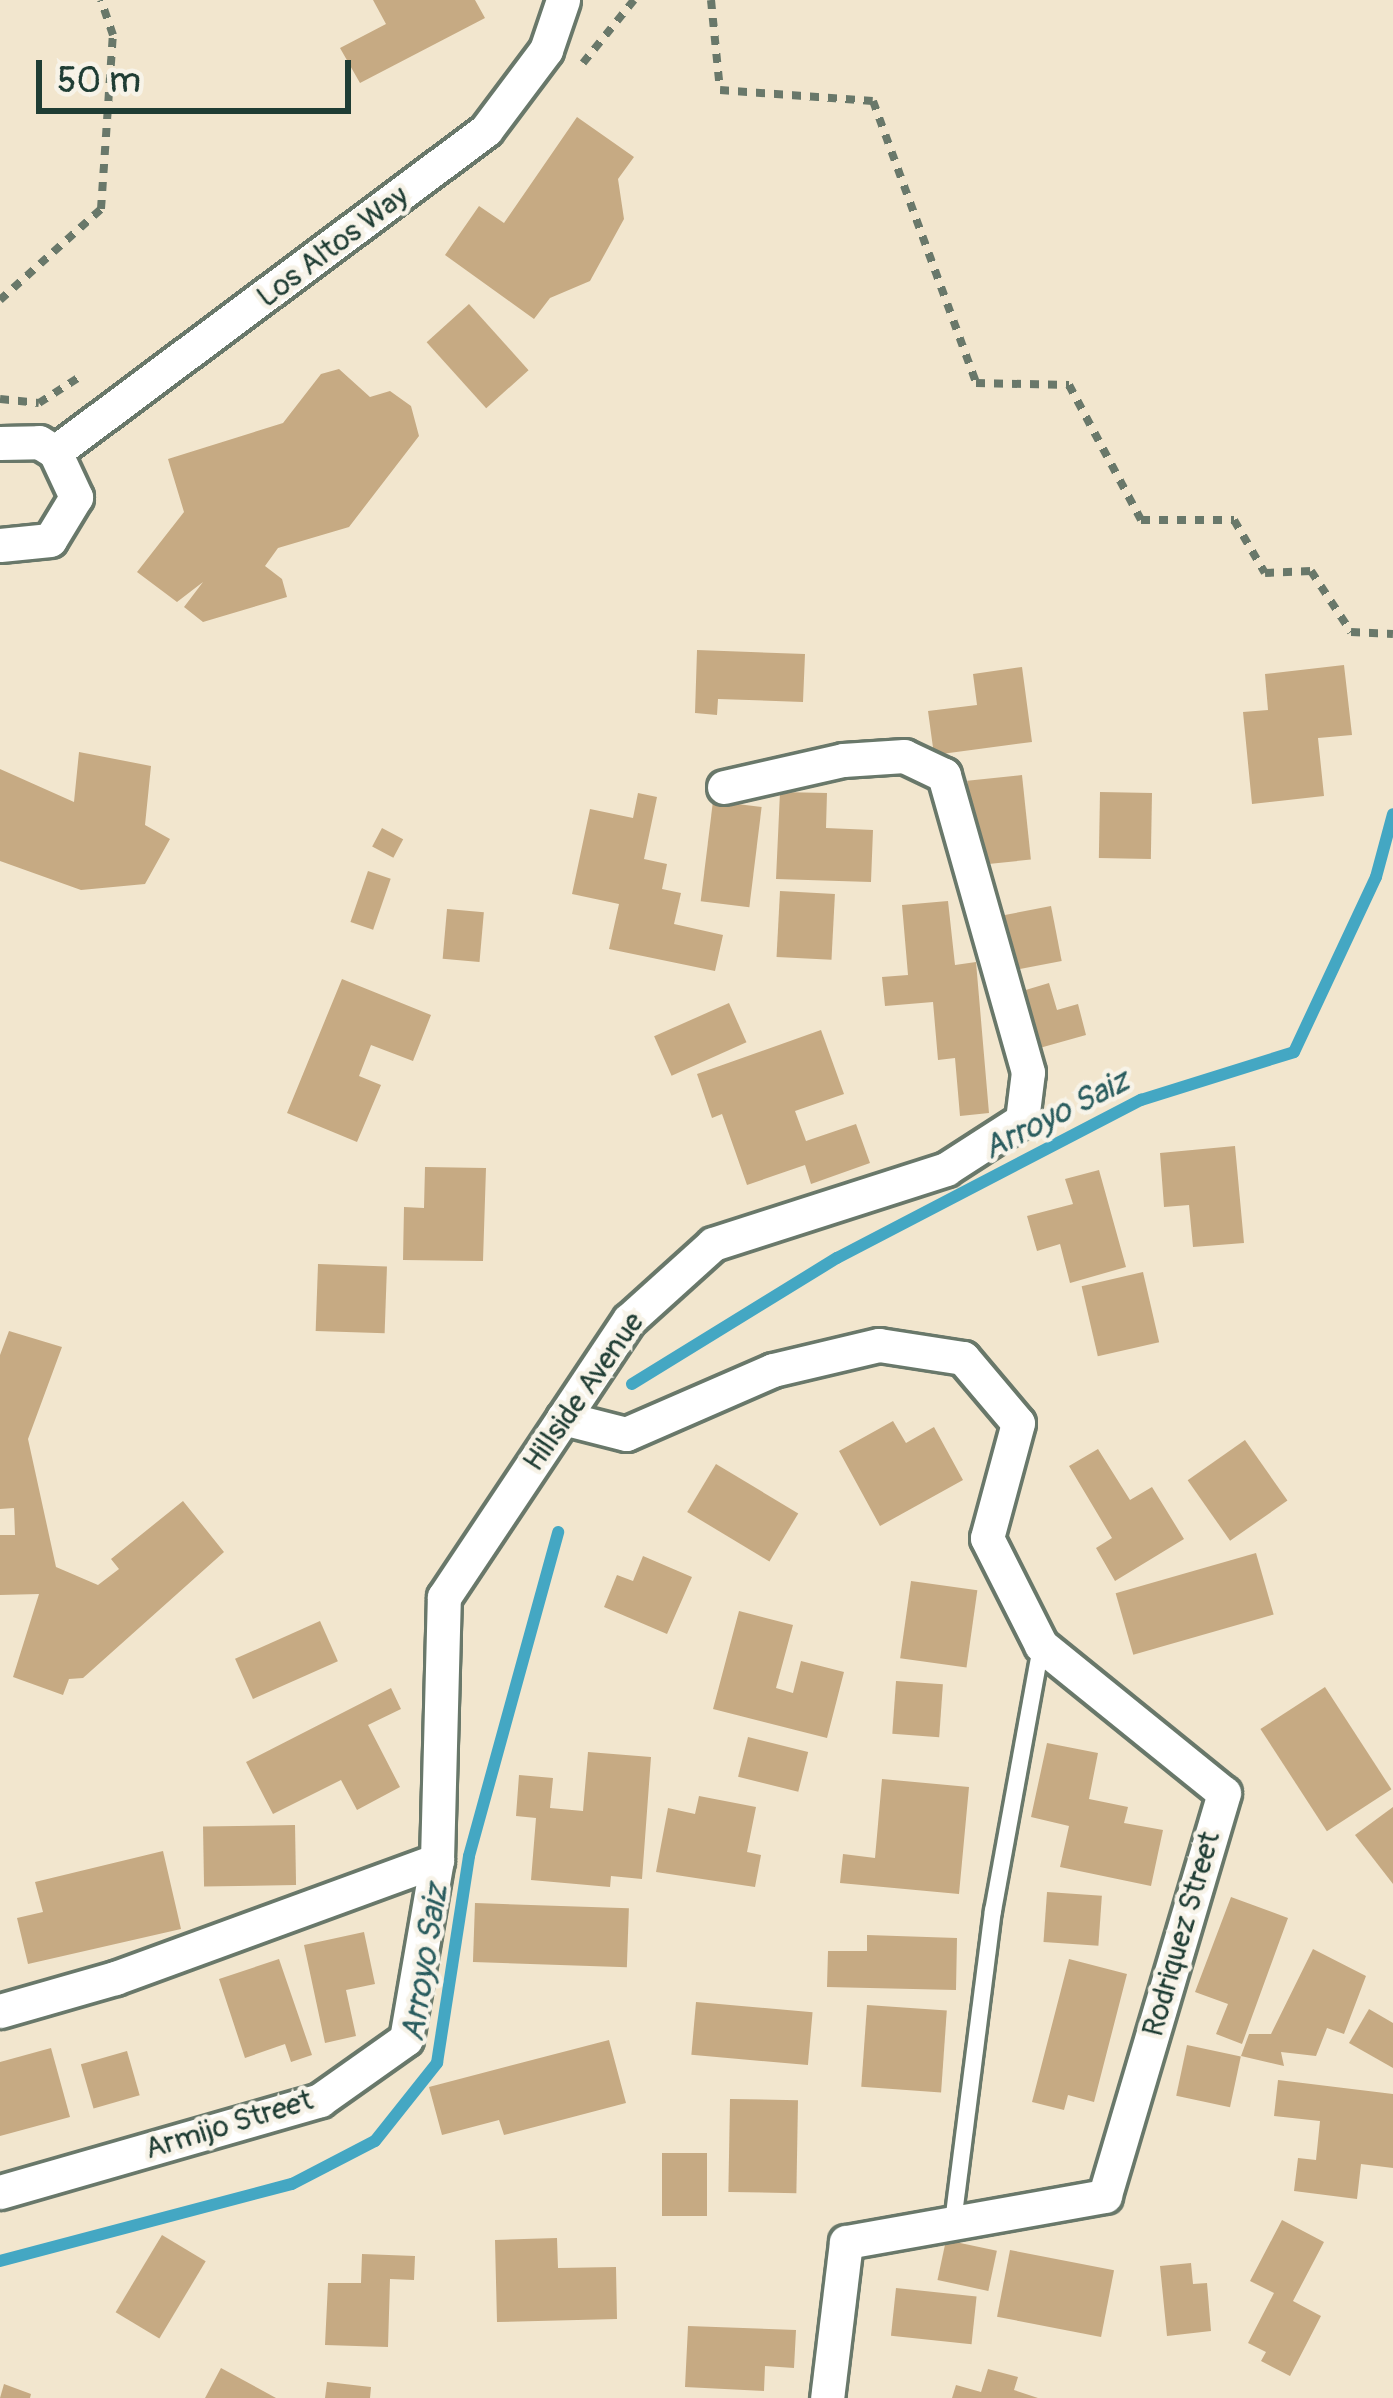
<!DOCTYPE html>
<style>
body{margin:0}
#map{position:relative;width:1393px;height:2398px;overflow:hidden;background:#f2e6ce;font-family:Pangolin,sans-serif}
div>[style]{position:absolute}
.stream>*{height:12px;margin:-6px;padding:0 6px;transform-origin:6px;border-radius:6px;background:#44a7c3}
.building>*{inset:0;background:#c6aa83;transform-origin:0 0}
.path>*{height:8px;margin-top:-4px;transform-origin:0;background:repeating-linear-gradient(90deg,#69786a 0 9px,transparent 0 18px)}
.roads{filter:drop-shadow(3px 0 #69786a) drop-shadow(-3px 0 #69786a) drop-shadow(0 3px #69786a) drop-shadow(0 -3px #69786a)}
.service>*{height:16px;margin:-8px;padding:0 8px;transform-origin:8px;border-radius:8px;background:#fff}
.minor>*{height:33px;margin:-16.5px;padding:0 16.5px;transform-origin:16.5px;border-radius:16.5px;background:#fff}
span{translate:-50% -50%;white-space:nowrap;text-align:center;line-height:1.15;-webkit-text-stroke:9px #f7f3e8;paint-order:stroke}
.street-label{font-size:30px;color:#1f3d34}
.water-label{font-size:33px;color:#2a5d5f;font-style:italic}
.scale{position:absolute;left:36px;top:60px;width:315px;height:54px;box-sizing:border-box;border:6px solid #1f3d34;border-top:0;padding-left:15px;font-size:36px;line-height:42px;white-space:nowrap;color:#1f3d34;-webkit-text-stroke:9px #f7f3e8;paint-order:stroke}
</style>
<div id="map">
<div class="stream">
<div style="left:632px;top:1384px;width:241px;rotate:-31.6deg"></div>
<div style="left:837px;top:1258px;width:343px;rotate:-27.5deg"></div>
<div style="left:1141px;top:1100px;width:160px;rotate:-17.4deg"></div>
<div style="left:1294px;top:1052px;width:193px;rotate:-64.9deg"></div>
<div style="left:1376px;top:877px;width:65px;rotate:-74.9deg"></div>
<div style="left:0;top:2261px;width:302px;rotate:-14.8deg"></div>
<div style="left:292px;top:2184px;width:93px;rotate:-27.4deg"></div>
<div style="left:375px;top:2141px;width:100px;rotate:-51.5deg"></div>
<div style="left:437px;top:2063px;width:209px;rotate:-81.2deg"></div>
<div style="left:469px;top:1856px;width:336px;rotate:-74.6deg"></div>
</div>
<div class="building">
<div style="clip-path:polygon(373px 0,475px 0,485px 18px,360px 83px,340px 48px,386px 24px)"></div>
<div style="clip-path:polygon(577px 117px,634px 157px,618px 179px,624px 219px,590px 281px,550px 298px,534px 319px,445px 255px,479px 206px,504px 223px)"></div>
<div style="left:469px;top:304px;width:89px;height:57px;rotate:48deg"></div>
<div style="clip-path:polygon(339px 369px,370px 397px,390px 391px,411px 406px,419px 436px,349px 527px,278px 548px,265px 566px,282px 579px,287px 597px,203px 622px,184px 607px,203px 582px,177px 602px,137px 572px,184px 512px,168px 459px,283px 423px,321px 374px)"></div>
<div style="clip-path:polygon(697px 650px,805px 654px,803px 702px,718px 699px,717px 715px,695px 713px)"></div>
<div style="clip-path:polygon(1344px 665px,1352px 735px,1318px 738px,1324px 796px,1252px 804px,1243px 712px,1268px 710px,1265px 674px)"></div>
<div style="clip-path:polygon(1022px 667px,1032px 742px,934px 755px,928px 711px,977px 705px,973px 674px)"></div>
<div style="clip-path:polygon(79px 752px,151px 766px,145px 825px,170px 839px,145px 884px,81px 890px,0 861px,0 769px,74px 802px)"></div>
<div style="left:1022px;top:775px;width:85px;height:55px;rotate:84deg"></div>
<div style="clip-path:polygon(780px 792px,827px 793px,826px 828px,873px 830px,871px 882px,776px 879px)"></div>
<div style="left:1100px;top:792px;width:52px;height:66px;rotate:1deg"></div>
<div style="clip-path:polygon(638px 793px,657px 797px,644px 859px,667px 864px,662px 889px,681px 893px,674px 924px,723px 935px,715px 971px,609px 949px,619px 904px,572px 894px,590px 809px,633px 818px)"></div>
<div style="left:713px;top:801px;width:49px;height:101px;rotate:7deg"></div>
<div style="left:382px;top:828px;width:24px;height:21px;rotate:28deg"></div>
<div style="left:368px;top:871px;width:24px;height:54px;rotate:19deg"></div>
<div style="left:780px;top:891px;width:55px;height:66px;rotate:3deg"></div>
<div style="clip-path:polygon(948px 901px,955px 965px,976px 962px,989px 1113px,960px 1116px,955px 1058px,938px 1060px,933px 1002px,885px 1006px,882px 977px,908px 975px,902px 905px)"></div>
<div style="left:1051px;top:906px;width:56px;height:55px;rotate:79deg"></div>
<div style="left:447px;top:909px;width:37px;height:50px;rotate:5deg"></div>
<div style="clip-path:polygon(342px 979px,431px 1015px,413px 1061px,371px 1045px,359px 1076px,381px 1085px,357px 1142px,287px 1113px)"></div>
<div style="clip-path:polygon(1049px 983px,1057px 1010px,1078px 1004px,1086px 1035px,1036px 1049px,1019px 992px)"></div>
<div style="left:729px;top:1003px;width:43px;height:82px;rotate:66deg"></div>
<div style="clip-path:polygon(821px 1030px,844px 1094px,795px 1111px,806px 1141px,856px 1124px,870px 1163px,811px 1184px,805px 1165px,747px 1185px,722px 1114px,712px 1118px,697px 1074px)"></div>
<div style="clip-path:polygon(1235px 1146px,1244px 1243px,1193px 1247px,1189px 1205px,1164px 1207px,1160px 1153px)"></div>
<div style="clip-path:polygon(425px 1167px,486px 1168px,483px 1261px,403px 1260px,404px 1207px,424px 1208px)"></div>
<div style="clip-path:polygon(1099px 1170px,1126px 1267px,1070px 1283px,1060px 1244px,1037px 1251px,1027px 1216px,1073px 1204px,1065px 1179px)"></div>
<div style="left:318px;top:1264px;width:69px;height:67px;rotate:2deg"></div>
<div style="left:1143px;top:1272px;width:72px;height:63px;rotate:77deg"></div>
<div style="clip-path:polygon(9px 1331px,62px 1347px,28px 1439px,56px 1567px,98px 1585px,119px 1569px,111px 1559px,183px 1501px,224px 1552px,83px 1678px,69px 1679px,63px 1695px,13px 1677px,39px 1594px,0 1595px,0 1535px,15px 1535px,14px 1508px,0 1509px,0 1355px)"></div>
<div style="clip-path:polygon(893px 1421px,906px 1443px,934px 1427px,963px 1480px,880px 1526px,839px 1451px)"></div>
<div style="left:1245px;top:1440px;width:74px;height:70px;rotate:55deg"></div>
<div style="clip-path:polygon(1098px 1449px,1130px 1500px,1152px 1487px,1184px 1539px,1115px 1581px,1096px 1548px,1112px 1538px,1069px 1466px)"></div>
<div style="left:716px;top:1464px;width:96px;height:56px;rotate:31deg"></div>
<div style="left:1256px;top:1553px;width:64px;height:146px;rotate:74deg"></div>
<div style="clip-path:polygon(643px 1556px,692px 1577px,667px 1634px,604px 1607px,617px 1575px,633px 1581px)"></div>
<div style="left:911px;top:1581px;width:67px;height:78px;rotate:8deg"></div>
<div style="clip-path:polygon(739px 1611px,793px 1625px,776px 1688px,793px 1693px,801px 1661px,844px 1672px,827px 1738px,713px 1709px)"></div>
<div style="left:320px;top:1621px;width:44px;height:93px;rotate:66deg"></div>
<div style="left:896px;top:1681px;width:47px;height:53px;rotate:4deg"></div>
<div style="left:1325px;top:1687px;width:122px;height:77px;rotate:57deg"></div>
<div style="clip-path:polygon(391px 1688px,401px 1709px,368px 1725px,400px 1787px,357px 1810px,341px 1780px,273px 1814px,246px 1762px)"></div>
<div style="left:748px;top:1737px;width:62px;height:41px;rotate:14deg"></div>
<div style="clip-path:polygon(1047px 1743px,1098px 1753px,1089px 1799px,1128px 1807px,1124px 1823px,1163px 1830px,1151px 1886px,1060px 1867px,1069px 1826px,1031px 1817px)"></div>
<div style="clip-path:polygon(588px 1752px,651px 1757px,642px 1879px,611px 1876px,610px 1887px,531px 1880px,536px 1818px,516px 1816px,519px 1775px,553px 1778px,550px 1808px,583px 1811px)"></div>
<div style="clip-path:polygon(882px 1779px,969px 1787px,959px 1894px,840px 1883px,843px 1854px,875px 1858px)"></div>
<div style="clip-path:polygon(699px 1796px,756px 1807px,747px 1852px,761px 1855px,755px 1887px,656px 1872px,668px 1808px,695px 1814px)"></div>
<div style="clip-path:polygon(1393px 1807px,1393px 1884px,1355px 1835px)"></div>
<div style="left:295px;top:1825px;width:60px;height:92px;rotate:89deg"></div>
<div style="clip-path:polygon(163px 1851px,181px 1929px,28px 1964px,17px 1918px,43px 1912px,35px 1882px)"></div>
<div style="left:1047px;top:1892px;width:55px;height:50px;rotate:4deg"></div>
<div style="clip-path:polygon(1231px 1897px,1288px 1918px,1242px 2044px,1216px 2034px,1228px 2004px,1195px 1992px)"></div>
<div style="left:475px;top:1903px;width:154px;height:59px;rotate:2deg"></div>
<div style="clip-path:polygon(364px 1932px,375px 1984px,346px 1990px,356px 2036px,325px 2043px,304px 1945px)"></div>
<div style="clip-path:polygon(867px 1935px,957px 1938px,956px 1990px,827px 1987px,828px 1951px,867px 1951px)"></div>
<div style="clip-path:polygon(1313px 1949px,1366px 1976px,1344px 2034px,1327px 2028px,1316px 2056px,1281px 2052px,1284px 2066px,1241px 2056px,1249px 2034px,1271px 2034px)"></div>
<div style="clip-path:polygon(279px 1959px,312px 2055px,291px 2062px,285px 2044px,245px 2058px,219px 1979px)"></div>
<div style="clip-path:polygon(1069px 1959px,1127px 1974px,1094px 2102px,1068px 2095px,1064px 2110px,1032px 2102px)"></div>
<div style="left:696px;top:2002px;width:117px;height:53px;rotate:5deg"></div>
<div style="left:867px;top:2005px;width:80px;height:82px;rotate:4deg"></div>
<div style="clip-path:polygon(1369px 2009px,1393px 2023px,1393px 2068px,1349px 2043px)"></div>
<div style="clip-path:polygon(609px 2040px,626px 2103px,504px 2135px,499px 2120px,442px 2135px,429px 2087px)"></div>
<div style="left:1187px;top:2045px;width:55px;height:52px;rotate:12deg"></div>
<div style="clip-path:polygon(51px 2048px,70px 2117px,0 2136px,0 2062px)"></div>
<div style="left:127px;top:2051px;width:46px;height:48px;rotate:74deg"></div>
<div style="clip-path:polygon(1278px 2080px,1393px 2094px,1393px 2168px,1361px 2164px,1357px 2199px,1294px 2191px,1298px 2158px,1316px 2160px,1320px 2121px,1274px 2116px)"></div>
<div style="left:730px;top:2099px;width:68px;height:93px;rotate:1deg"></div>
<div style="left:662px;top:2153px;width:45px;height:63px"></div>
<div style="clip-path:polygon(1282px 2220px,1324px 2242px,1293px 2301px,1321px 2316px,1290px 2376px,1261px 2361px,1266px 2352px,1248px 2343px,1274px 2293px,1250px 2281px)"></div>
<div style="left:162px;top:2235px;width:51px;height:90px;rotate:31deg"></div>
<div style="clip-path:polygon(557px 2238px,558px 2268px,616px 2267px,617px 2319px,497px 2322px,495px 2240px)"></div>
<div style="left:946px;top:2240px;width:52px;height:41px;rotate:12deg"></div>
<div style="left:1010px;top:2250px;width:106px;height:68px;rotate:11deg"></div>
<div style="clip-path:polygon(362px 2254px,415px 2256px,414px 2280px,390px 2279px,388px 2347px,325px 2345px,328px 2283px,361px 2283px)"></div>
<div style="clip-path:polygon(1191px 2263px,1193px 2284px,1207px 2283px,1211px 2331px,1167px 2336px,1160px 2266px)"></div>
<div style="left:896px;top:2288px;width:81px;height:48px;rotate:6deg"></div>
<div style="clip-path:polygon(688px 2326px,796px 2330px,794px 2368px,765px 2366px,764px 2391px,685px 2387px)"></div>
<div style="clip-path:polygon(221px 2368px,276px 2398px,205px 2398px)"></div>
<div style="clip-path:polygon(988px 2369px,1018px 2377px,1014px 2390px,1038px 2398px,952px 2398px,956px 2385px,981px 2392px)"></div>
<div style="clip-path:polygon(327px 2382px,371px 2387px,370px 2398px,325px 2398px)"></div>
<div style="clip-path:polygon(4px 2384px,31px 2394px,30px 2398px,0 2398px)"></div>
</div>
<div class="path">
<div style="left:711px;top:0;width:90px;rotate:84.3deg"></div>
<div style="left:720px;top:90px;width:153px;rotate:4.1deg"></div>
<div style="left:873px;top:101px;width:300px;rotate:69.9deg"></div>
<div style="left:976px;top:383px;width:93px;rotate:1.2deg"></div>
<div style="left:1069px;top:385px;width:153px;rotate:61.9deg"></div>
<div style="left:1141px;top:520px;width:93px"></div>
<div style="left:1234px;top:520px;width:61px;rotate:59.7deg"></div>
<div style="left:1265px;top:573px;width:46px;rotate:-2.5deg"></div>
<div style="left:1311px;top:571px;width:73px;rotate:56.7deg"></div>
<div style="left:1351px;top:632px;width:42px;rotate:2.7deg"></div>
<div style="left:583px;top:63px;width:81px;rotate:-51deg"></div>
<div style="left:0;top:300px;width:136px;rotate:-42deg"></div>
<div style="left:101px;top:209px;width:174px;rotate:-86.1deg"></div>
<div style="left:113px;top:35px;width:37px;rotate:-109deg"></div>
<div style="left:0;top:399px;width:39px;rotate:6deg"></div>
<div style="left:39px;top:403px;width:46px;rotate:-32.7deg"></div>
</div>
<div class="roads">
<div class="service">
<div style="left:953px;top:2222px;width:314px;rotate:-82.7deg"></div>
<div style="left:993px;top:1911px;width:269px;rotate:-79.7deg"></div>
</div>
<div class="minor">
<div style="left:0;top:443px;width:39px;rotate:-1deg"></div>
<div style="left:39px;top:442px;width:19px;rotate:32deg"></div>
<div style="left:55px;top:452px;width:50px;rotate:65deg"></div>
<div style="left:76px;top:497px;width:50px;rotate:121.2deg"></div>
<div style="left:50px;top:540px;width:50px;rotate:174.3deg"></div>
<div style="left:55px;top:452px;width:538px;rotate:-36.76deg"></div>
<div style="left:486px;top:130px;width:100px;rotate:-53.1deg"></div>
<div style="left:546px;top:50px;width:53px;rotate:-71.2deg"></div>
<div style="left:563px;top:1418px;width:65px;rotate:14.3deg"></div>
<div style="left:626px;top:1434px;width:160px;rotate:-23.5deg"></div>
<div style="left:773px;top:1370px;width:109px;rotate:-13.3deg"></div>
<div style="left:879px;top:1345px;width:85px;rotate:8.8deg"></div>
<div style="left:963px;top:1358px;width:85px;rotate:49.8deg"></div>
<div style="left:1018px;top:1423px;width:119px;rotate:105.1deg"></div>
<div style="left:987px;top:1538px;width:120px;rotate:63.2deg"></div>
<div style="left:1041px;top:1645px;width:235px;rotate:39deg"></div>
<div style="left:1224px;top:1793px;width:420px;rotate:106.5deg"></div>
<div style="left:1105px;top:2196px;width:263px;rotate:169.9deg"></div>
<div style="left:846px;top:2242px;width:157px;rotate:96.9deg"></div>
<div style="left:0;top:2011px;width:120px;rotate:-16deg"></div>
<div style="left:115px;top:1978px;width:343px;rotate:-20.1deg"></div>
<div style="left:0;top:2192px;width:333px;rotate:-16deg"></div>
<div style="left:320px;top:2100px;width:105px;rotate:-35.3deg"></div>
<div style="left:406px;top:2039px;width:182px;rotate:-80.2deg"></div>
<div style="left:437px;top:1860px;width:263px;rotate:-88.5deg"></div>
<div style="left:444px;top:1597px;width:333px;rotate:-56.3deg"></div>
<div style="left:629px;top:1320px;width:113px;rotate:-42.1deg"></div>
<div style="left:713px;top:1244px;width:245px;rotate:-17.8deg"></div>
<div style="left:946px;top:1169px;width:90px;rotate:-32.8deg"></div>
<div style="left:1022px;top:1120px;width:48px;rotate:-82.9deg"></div>
<div style="left:1028px;top:1072px;width:309px;rotate:-105.8deg"></div>
<div style="left:944px;top:775px;width:44px;rotate:-154.6deg"></div>
<div style="left:904px;top:756px;width:61px;rotate:176.2deg"></div>
<div style="left:843px;top:760px;width:122px;rotate:167.2deg"></div>
</div>
</div>
<div class="street-label">
<span style="left:333px;top:247px;rotate:-37deg">Los Altos Way</span>
<span style="left:584px;top:1392px;rotate:-55deg">Hillside Avenue</span>
<span style="left:1182px;top:1934px;rotate:-74deg">Rodriquez Street</span>
<span style="left:229px;top:2125px;rotate:-17deg">Armijo Street</span>
</div>
<div class="water-label">
<span style="left:1056px;top:1115px;rotate:-27deg">Arroyo Saiz</span>
<span style="left:425px;top:1963px;rotate:-81deg">Arroyo Saiz</span>
</div>
<div class="scale">50 m</div>
</div>
